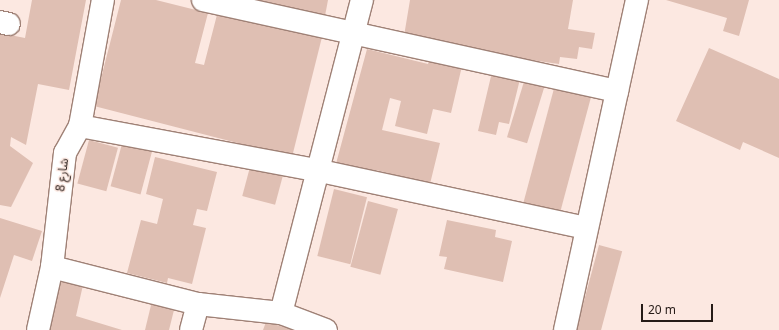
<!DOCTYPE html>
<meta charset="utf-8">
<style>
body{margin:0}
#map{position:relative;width:779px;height:330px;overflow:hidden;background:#fce8e1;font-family:Georgia,"Noto Sans Arabic",serif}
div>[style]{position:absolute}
.building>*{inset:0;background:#dfbfb3;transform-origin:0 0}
.roads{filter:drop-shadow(1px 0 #9f8176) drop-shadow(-1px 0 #9f8176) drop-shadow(0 1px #9f8176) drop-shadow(0 -1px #9f8176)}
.minor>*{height:22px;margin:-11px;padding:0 11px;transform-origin:11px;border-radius:11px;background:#fff}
span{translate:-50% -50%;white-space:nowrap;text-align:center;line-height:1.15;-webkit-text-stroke:3px #fce8e1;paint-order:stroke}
.street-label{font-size:12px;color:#261b17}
.scale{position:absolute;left:641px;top:304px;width:72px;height:18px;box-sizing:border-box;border:2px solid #261b17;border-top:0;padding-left:5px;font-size:12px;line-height:14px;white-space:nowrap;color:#261b17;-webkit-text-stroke:3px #fce8e1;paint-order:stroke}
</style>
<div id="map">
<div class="building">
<div style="clip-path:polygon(32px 0,86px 0,69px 90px,38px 84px,26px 145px,11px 137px,10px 146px,33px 163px,11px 207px,0 205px,0 33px,25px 38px)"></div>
<div style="clip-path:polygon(121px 0,156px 0,208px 13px,195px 63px,204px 65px,219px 7px,323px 33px,292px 157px,94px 106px)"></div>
<div style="clip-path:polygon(218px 0,328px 0,324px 21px)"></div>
<div style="clip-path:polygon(410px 0,573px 0,568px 29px,595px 33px,592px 49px,579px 47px,577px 59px,560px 57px,559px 64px,403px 42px)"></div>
<div style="clip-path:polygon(666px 0,749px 0,739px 36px,723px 31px,727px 18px)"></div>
<div style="clip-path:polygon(709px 48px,779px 79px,779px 158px,743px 142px,740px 150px,676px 121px)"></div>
<div style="clip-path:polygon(367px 49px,428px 64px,430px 58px,462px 66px,451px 113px,433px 109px,427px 134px,395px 126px,401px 101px,390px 98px,382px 130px,440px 143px,430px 184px,376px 170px,373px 181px,334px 171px)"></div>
<div style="clip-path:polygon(492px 72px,520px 79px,509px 124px,499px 122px,496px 135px,478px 131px)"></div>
<div style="left:526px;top:75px;width:21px;height:65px;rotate:17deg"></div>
<div style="left:556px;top:81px;width:38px;height:126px;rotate:15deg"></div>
<div style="left:89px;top:140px;width:30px;height:45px;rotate:15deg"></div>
<div style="left:123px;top:140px;width:31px;height:48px;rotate:15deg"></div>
<div style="clip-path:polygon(155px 157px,217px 172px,207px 211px,197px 209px,193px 225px,206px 228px,192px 284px,168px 278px,167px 283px,127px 273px,141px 220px,157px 224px,163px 199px,146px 194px)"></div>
<div style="left:250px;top:167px;width:34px;height:30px;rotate:15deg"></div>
<div style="left:334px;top:189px;width:34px;height:69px;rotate:14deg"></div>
<div style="left:368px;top:201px;width:31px;height:68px;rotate:15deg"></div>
<div style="clip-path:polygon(0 218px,42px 231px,32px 261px,14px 255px,0 298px)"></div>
<div style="clip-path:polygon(447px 220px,496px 230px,495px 237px,512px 241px,503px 282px,444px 269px,447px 257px,439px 256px)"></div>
<div style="left:599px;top:245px;width:24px;height:88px;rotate:15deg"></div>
<div style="clip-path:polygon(56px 278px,83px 285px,76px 316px,122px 330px,44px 330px)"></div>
<div style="clip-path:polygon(152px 301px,175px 306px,169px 330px,145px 330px)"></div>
<div style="clip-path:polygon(266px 322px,295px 330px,263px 330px)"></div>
</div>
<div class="roads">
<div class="minor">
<div style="left:203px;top:0;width:424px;rotate:12.4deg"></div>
<div style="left:0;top:22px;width:9px;rotate:13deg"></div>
<div style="left:80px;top:126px;width:240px;rotate:10.6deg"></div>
<div style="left:316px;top:170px;width:276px;rotate:12.1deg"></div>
<div style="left:52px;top:267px;width:151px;rotate:14.2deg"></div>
<div style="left:198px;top:304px;width:83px;rotate:6.2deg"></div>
<div style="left:281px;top:313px;width:48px;rotate:20.7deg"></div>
<div style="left:281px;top:313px;width:323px;rotate:-75.5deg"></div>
<div style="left:38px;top:330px;width:65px;rotate:-77.5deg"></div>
<div style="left:52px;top:267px;width:115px;rotate:-83.5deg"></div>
<div style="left:65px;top:153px;width:31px;rotate:-61deg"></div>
<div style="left:80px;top:126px;width:128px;rotate:-79.7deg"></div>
<div style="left:191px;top:330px;width:27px;rotate:-75deg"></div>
<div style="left:565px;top:330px;width:338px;rotate:-77.7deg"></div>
</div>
</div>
<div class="street-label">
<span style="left:63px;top:175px;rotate:-83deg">شارع 8</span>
</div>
<div class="scale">20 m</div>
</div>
